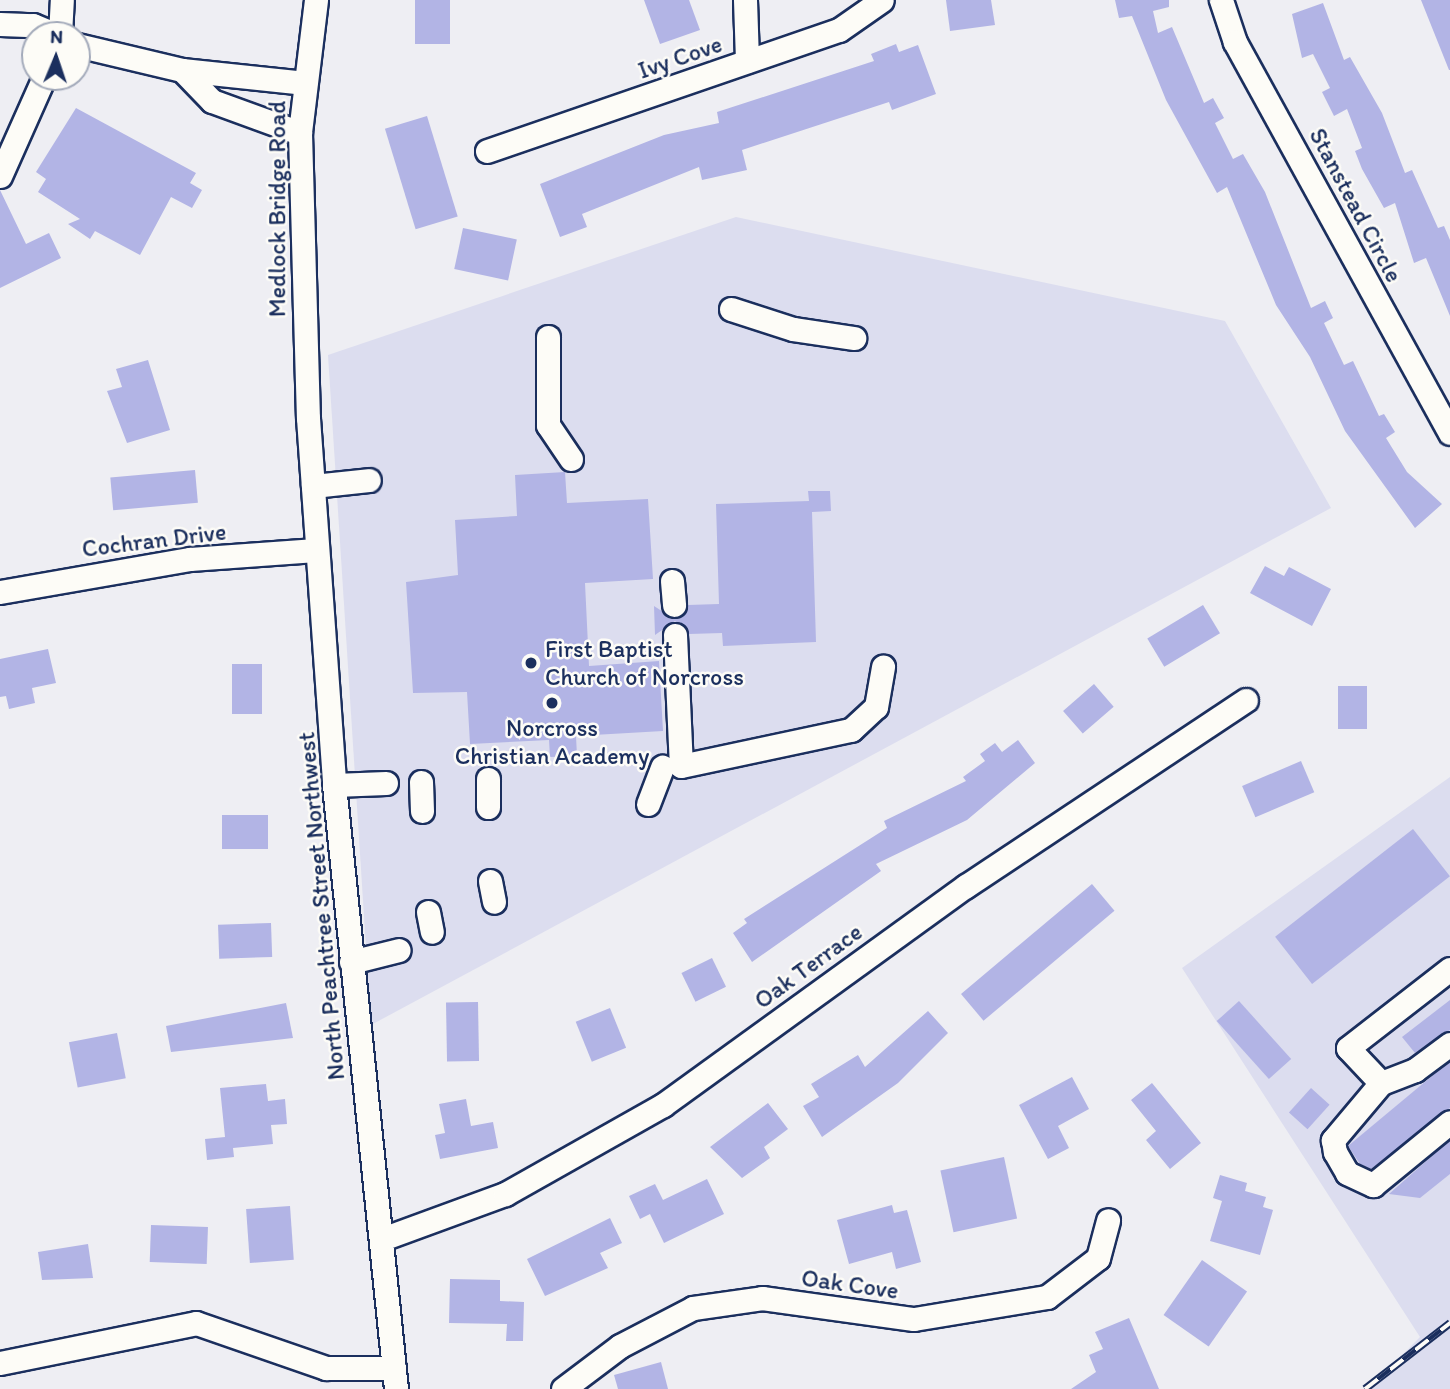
<!DOCTYPE html>
<style>
body{margin:0}
#map{position:relative;width:1450px;height:1389px;overflow:hidden;background:#eeeef3;font-family:Itim,sans-serif}
div>[style]{position:absolute}
.built>*{inset:0;background:#dcddef}
.building>*{inset:0;background:#b2b4e5;transform-origin:0 0}
.roads{filter:drop-shadow(2px 0 #1b2f5e) drop-shadow(-2px 0 #1b2f5e) drop-shadow(0 2px #1b2f5e) drop-shadow(0 -2px #1b2f5e)}
.minor>*{height:23px;margin:-11.5px;padding:0 11.5px;transform-origin:11.5px;border-radius:11.5px;background:#fdfcf7}
.rail>*{height:8px;margin-top:-4px;transform-origin:0;background:repeating-linear-gradient(90deg,#fdfcf7 0 16px,#1b2f5e 0 32px);box-sizing:border-box;border-block:2px solid #1b2f5e}
.dots>*{width:19px;height:19px;translate:-50% -50%;box-sizing:border-box;border:4px solid #fdfcf7;border-radius:50%}
span{translate:-50% -50%;white-space:nowrap;text-align:center;line-height:1.15;-webkit-text-stroke:5px #fdfcf7;paint-order:stroke}
.street-label{font-size:24px;color:#1b2f5e}
.poi-label{font-size:24px;color:#1b2f5e}
.left{translate:0 -50%;text-align:left}
.north{position:absolute;left:21px;top:21px;width:70px;height:70px;box-sizing:border-box;background:#fdfcf7;border:2px solid #a3aaba;border-radius:50%;rotate:2deg;font-size:19px;font-weight:700;line-height:28px;text-align:center;color:#1b2f5e}
.north::after{content:'';display:block;margin:auto;width:24px;height:32px;background:#1b2f5e;clip-path:polygon(50% 0,100% 100%,50% 72%,0 100%)}
</style>
<div id="map">
<div class="built">
<div style="clip-path:polygon(736px 217px,1225px 321px,1331px 508px,371px 1025px,328px 355px)"></div>
<div style="clip-path:polygon(1450px 777px,1450px 1389px,1369px 1389px,1420px 1337px,1182px 968px)"></div>
</div>
<div class="building">
<div style="left:415px;top:0;width:35px;height:44px"></div>
<div style="clip-path:polygon(644px 0,689px 0,700px 30px,660px 44px)"></div>
<div style="clip-path:polygon(946px 0,991px 0,995px 25px,950px 31px)"></div>
<div style="clip-path:polygon(1115px 0,1169px 0,1169px 7px,1153px 11px,1158px 33px,1172px 27px,1204px 103px,1213px 98px,1224px 118px,1215px 123px,1233px 159px,1243px 154px,1265px 192px,1311px 308px,1325px 301px,1333px 318px,1324px 323px,1344px 365px,1353px 361px,1379px 416px,1384px 414px,1395px 432px,1386px 438px,1407px 472px,1442px 504px,1415px 528px,1345px 431px,1310px 357px,1276px 305px,1227px 187px,1217px 193px,1166px 100px,1132px 16px,1119px 18px)"></div>
<div style="clip-path:polygon(1421px 0,1450px 0,1450px 70px,1449px 70px)"></div>
<div style="clip-path:polygon(1323px 3px,1344px 60px,1350px 57px,1382px 113px,1405px 173px,1412px 170px,1438px 228px,1444px 226px,1450px 240px,1450px 316px,1426px 258px,1414px 263px,1395px 203px,1384px 208px,1362px 169px,1355px 151px,1362px 148px,1347px 109px,1334px 116px,1322px 92px,1330px 88px,1313px 54px,1302px 58px,1292px 14px)"></div>
<div style="clip-path:polygon(896px 44px,899px 52px,918px 45px,936px 94px,892px 110px,889px 102px,742px 150px,747px 170px,702px 180px,699px 167px,582px 214px,587px 227px,560px 237px,540px 184px,664px 135px,719px 123px,717px 112px,874px 61px,871px 54px)"></div>
<div style="clip-path:polygon(76px 108px,196px 173px,190px 183px,202px 190px,192px 208px,171px 197px,140px 255px,95px 231px,90px 239px,68px 224px,80px 219px,38px 192px,46px 179px,36px 172px)"></div>
<div style="left:427px;top:116px;width:105px;height:44px;rotate:73deg"></div>
<div style="clip-path:polygon(0 190px,26px 244px,49px 233px,61px 258px,0 288px)"></div>
<div style="left:463px;top:228px;width:55px;height:42px;rotate:12deg"></div>
<div style="clip-path:polygon(148px 360px,170px 430px,127px 443px,107px 391px,122px 387px,116px 369px)"></div>
<div style="left:195px;top:470px;width:33px;height:85px;rotate:85deg"></div>
<div style="clip-path:polygon(565px 472px,567px 503px,648px 499px,653px 579px,585px 583px,589px 666px,659px 661px,663px 731px,576px 736px,577px 756px,550px 757px,549px 740px,470px 744px,467px 692px,413px 693px,406px 582px,458px 575px,455px 520px,517px 516px,515px 475px)"></div>
<div style="clip-path:polygon(808px 491px,830px 491px,831px 511px,812px 512px,816px 642px,723px 646px,722px 633px,689px 634px,675px 621px,655px 635px,654px 606px,674px 619px,688px 605px,719px 604px,716px 504px,809px 501px)"></div>
<div style="clip-path:polygon(1265px 566px,1284px 576px,1289px 567px,1331px 589px,1312px 626px,1250px 593px)"></div>
<div style="left:1203px;top:605px;width:33px;height:65px;rotate:59deg"></div>
<div style="clip-path:polygon(48px 649px,56px 683px,32px 688px,35px 703px,9px 709px,6px 696px,0 697px,0 659px)"></div>
<div style="left:232px;top:664px;width:30px;height:50px"></div>
<div style="left:1094px;top:684px;width:30px;height:41px;rotate:49deg"></div>
<div style="left:1338px;top:686px;width:29px;height:43px"></div>
<div style="clip-path:polygon(1018px 740px,1035px 763px,967px 820px,876px 864px,881px 871px,752px 962px,733px 933px,747px 923px,744px 919px,887px 828px,884px 821px,966px 781px,963px 777px,985px 761px,980px 754px,995px 743px,1002px 752px)"></div>
<div style="left:1301px;top:761px;width:34px;height:64px;rotate:67deg"></div>
<div style="left:268px;top:815px;width:34px;height:46px;rotate:90deg"></div>
<div style="left:1413px;top:829px;width:60px;height:175px;rotate:52deg"></div>
<div style="left:1092px;top:884px;width:35px;height:171px;rotate:50deg"></div>
<div style="left:271px;top:923px;width:34px;height:53px;rotate:88deg"></div>
<div style="left:712px;top:958px;width:32px;height:34px;rotate:64deg"></div>
<div style="clip-path:polygon(1450px 1000px,1450px 1030px,1415px 1053px,1402px 1037px)"></div>
<div style="left:1239px;top:1001px;width:78px;height:30px;rotate:48deg"></div>
<div style="left:478px;top:1002px;width:59px;height:32px;rotate:89deg"></div>
<div style="clip-path:polygon(286px 1003px,293px 1038px,171px 1052px,166px 1026px)"></div>
<div style="left:610px;top:1008px;width:43px;height:37px;rotate:68deg"></div>
<div style="clip-path:polygon(928px 1011px,948px 1033px,898px 1083px,822px 1137px,803px 1106px,819px 1097px,811px 1084px,858px 1055px,865px 1067px)"></div>
<div style="left:117px;top:1033px;width:46px;height:49px;rotate:79deg"></div>
<div style="clip-path:polygon(1450px 1061px,1450px 1108px,1371px 1169px,1360px 1164px,1348px 1146px)"></div>
<div style="clip-path:polygon(1072px 1077px,1089px 1109px,1058px 1126px,1069px 1148px,1048px 1159px,1019px 1105px)"></div>
<div style="clip-path:polygon(1152px 1083px,1201px 1143px,1170px 1169px,1146px 1140px,1156px 1131px,1131px 1100px)"></div>
<div style="clip-path:polygon(266px 1084px,268px 1101px,285px 1099px,287px 1124px,271px 1125px,273px 1144px,233px 1148px,234px 1157px,207px 1160px,205px 1139px,225px 1137px,220px 1088px)"></div>
<div style="left:1311px;top:1088px;width:25px;height:33px;rotate:42deg"></div>
<div style="clip-path:polygon(466px 1099px,471px 1126px,493px 1122px,498px 1148px,440px 1159px,435px 1135px,445px 1133px,439px 1104px)"></div>
<div style="clip-path:polygon(768px 1103px,788px 1129px,764px 1147px,770px 1158px,742px 1178px,710px 1147px)"></div>
<div style="clip-path:polygon(1450px 1140px,1450px 1174px,1420px 1198px,1389px 1194px)"></div>
<div style="left:1004px;top:1157px;width:63px;height:65px;rotate:78deg"></div>
<div style="clip-path:polygon(1220px 1175px,1247px 1183px,1245px 1191px,1266px 1197px,1263px 1207px,1273px 1210px,1260px 1255px,1210px 1241px,1222px 1201px,1213px 1198px)"></div>
<div style="clip-path:polygon(707px 1179px,724px 1214px,664px 1243px,650px 1214px,640px 1219px,629px 1196px,655px 1184px,663px 1200px)"></div>
<div style="clip-path:polygon(892px 1205px,894px 1213px,907px 1210px,921px 1262px,896px 1269px,892px 1252px,849px 1264px,837px 1220px)"></div>
<div style="left:290px;top:1206px;width:54px;height:44px;rotate:86deg"></div>
<div style="clip-path:polygon(610px 1218px,622px 1243px,600px 1253px,608px 1268px,545px 1296px,527px 1259px)"></div>
<div style="left:151px;top:1225px;width:57px;height:37px;rotate:2deg"></div>
<div style="clip-path:polygon(88px 1244px,93px 1278px,42px 1280px,38px 1252px)"></div>
<div style="left:1202px;top:1260px;width:55px;height:67px;rotate:35deg"></div>
<div style="clip-path:polygon(450px 1279px,500px 1280px,500px 1301px,524px 1302px,523px 1341px,506px 1341px,507px 1324px,449px 1323px)"></div>
<div style="clip-path:polygon(1129px 1318px,1159px 1389px,1071px 1389px,1096px 1372px,1089px 1355px,1103px 1349px,1095px 1332px)"></div>
<div style="clip-path:polygon(661px 1362px,668px 1389px,618px 1389px,614px 1375px)"></div>
</div>
<div class="roads">
<div class="minor">
<div style="left:316px;top:0;width:134px;rotate:96.9deg"></div>
<div style="left:300px;top:133px;width:285px;rotate:88.4deg"></div>
<div style="left:308px;top:418px;width:368px;rotate:85.9deg"></div>
<div style="left:334px;top:785px;width:607px;rotate:84.14deg"></div>
<div style="left:745px;top:0;width:61px;rotate:88.1deg"></div>
<div style="left:1221px;top:0;width:44px;rotate:71.6deg"></div>
<div style="left:1235px;top:42px;width:446px;rotate:61.2deg"></div>
<div style="left:0;top:24px;width:33px;rotate:2deg"></div>
<div style="left:33px;top:25px;width:26px;rotate:23deg"></div>
<div style="left:60px;top:35px;width:35px;rotate:-87deg"></div>
<div style="left:77px;top:45px;width:108px;rotate:13.4deg"></div>
<div style="left:182px;top:70px;width:43px;rotate:45.9deg"></div>
<div style="left:212px;top:101px;width:94px;rotate:20deg"></div>
<div style="left:182px;top:70px;width:124px;rotate:6deg"></div>
<div style="left:487px;top:151px;width:372px;rotate:-19deg"></div>
<div style="left:839px;top:30px;width:52px;rotate:-34.9deg"></div>
<div style="left:0;top:176px;width:108px;rotate:-66deg"></div>
<div style="left:731px;top:309px;width:65px;rotate:17.9deg"></div>
<div style="left:793px;top:329px;width:62px;rotate:8.4deg"></div>
<div style="left:548px;top:337px;width:88px;rotate:90deg"></div>
<div style="left:548px;top:425px;width:41px;rotate:55.9deg"></div>
<div style="left:313px;top:486px;width:56px;rotate:-6.1deg"></div>
<div style="left:672px;top:581px;width:24px;rotate:85deg"></div>
<div style="left:0;top:592px;width:193px;rotate:-9.9deg"></div>
<div style="left:190px;top:559px;width:126px;rotate:-4.1deg"></div>
<div style="left:675px;top:635px;width:131px;rotate:87.4deg"></div>
<div style="left:681px;top:766px;width:174px;rotate:-12deg"></div>
<div style="left:851px;top:730px;width:34px;rotate:-43deg"></div>
<div style="left:876px;top:707px;width:41px;rotate:-80.1deg"></div>
<div style="left:421px;top:782px;width:29px;rotate:88deg"></div>
<div style="left:334px;top:785px;width:52px;rotate:-2.2deg"></div>
<div style="left:648px;top:804px;width:40px;rotate:-69deg"></div>
<div style="left:488px;top:807px;width:28px;rotate:-90deg"></div>
<div style="left:490px;top:881px;width:21px;rotate:79deg"></div>
<div style="left:428px;top:912px;width:20px;rotate:79deg"></div>
<div style="left:351px;top:962px;width:49px;rotate:-14deg"></div>
<div style="left:1450px;top:1044px;width:44px;rotate:143.4deg"></div>
<div style="left:1415px;top:1070px;width:36px;rotate:159deg"></div>
<div style="left:1381px;top:1083px;width:75px;rotate:130.1deg"></div>
<div style="left:1333px;top:1140px;width:12px;rotate:81deg"></div>
<div style="left:1335px;top:1152px;width:24px;rotate:60deg"></div>
<div style="left:1347px;top:1173px;width:29px;rotate:25deg"></div>
<div style="left:1373px;top:1185px;width:99px;rotate:-39.3deg"></div>
<div style="left:1381px;top:1083px;width:48px;rotate:-133.3deg"></div>
<div style="left:1348px;top:1048px;width:129px;rotate:-37.8deg"></div>
<div style="left:382px;top:1239px;width:131px;rotate:-20.1deg"></div>
<div style="left:505px;top:1194px;width:181px;rotate:-29.4deg"></div>
<div style="left:663px;top:1105px;width:374px;rotate:-35.9deg"></div>
<div style="left:966px;top:886px;width:336px;rotate:-33.6deg"></div>
<div style="left:0;top:1363px;width:200px;rotate:-11.5deg"></div>
<div style="left:196px;top:1323px;width:138px;rotate:19.1deg"></div>
<div style="left:326px;top:1368px;width:68px"></div>
<div style="left:563px;top:1389px;width:71px;rotate:-37deg"></div>
<div style="left:620px;top:1346px;width:82px;rotate:-27.5deg"></div>
<div style="left:693px;top:1308px;width:70px;rotate:-8.2deg"></div>
<div style="left:762px;top:1298px;width:153px;rotate:7.9deg"></div>
<div style="left:914px;top:1319px;width:135px;rotate:-9.4deg"></div>
<div style="left:1047px;top:1297px;width:64px;rotate:-37.4deg"></div>
<div style="left:1098px;top:1258px;width:39px;rotate:-75deg"></div>
</div>
</div>
<div class="rail">
<div style="left:1365px;top:1389px;width:108px;rotate:-37.8deg"></div>
</div>
<div class="dots">
<div style="left:531px;top:663px;background:#1b2f5e"></div>
<div style="left:552px;top:703px;background:#1b2f5e"></div>
</div>
<div class="street-label">
<span style="left:680px;top:57px;rotate:-19deg">Ivy Cove</span>
<span style="left:1356px;top:205px;rotate:62deg">Stanstead Circle</span>
<span style="left:277px;top:209px;rotate:-90deg">Medlock Bridge Road</span>
<span style="left:154px;top:540px;rotate:-7deg">Cochran Drive</span>
<span style="left:321px;top:906px;rotate:-95deg">North Peachtree Street Northwest</span>
<span style="left:808px;top:966px;rotate:-36deg">Oak Terrace</span>
<span style="left:850px;top:1284px;rotate:8deg">Oak Cove</span>
</div>
<div class="poi-label">
<span class="left" style="left:545px;top:663px">First Baptist<br>Church of Norcross</span>
<span style="left:552px;top:742px">Norcross<br>Christian Academy</span>
</div>
<div class="north">N</div>
</div>
